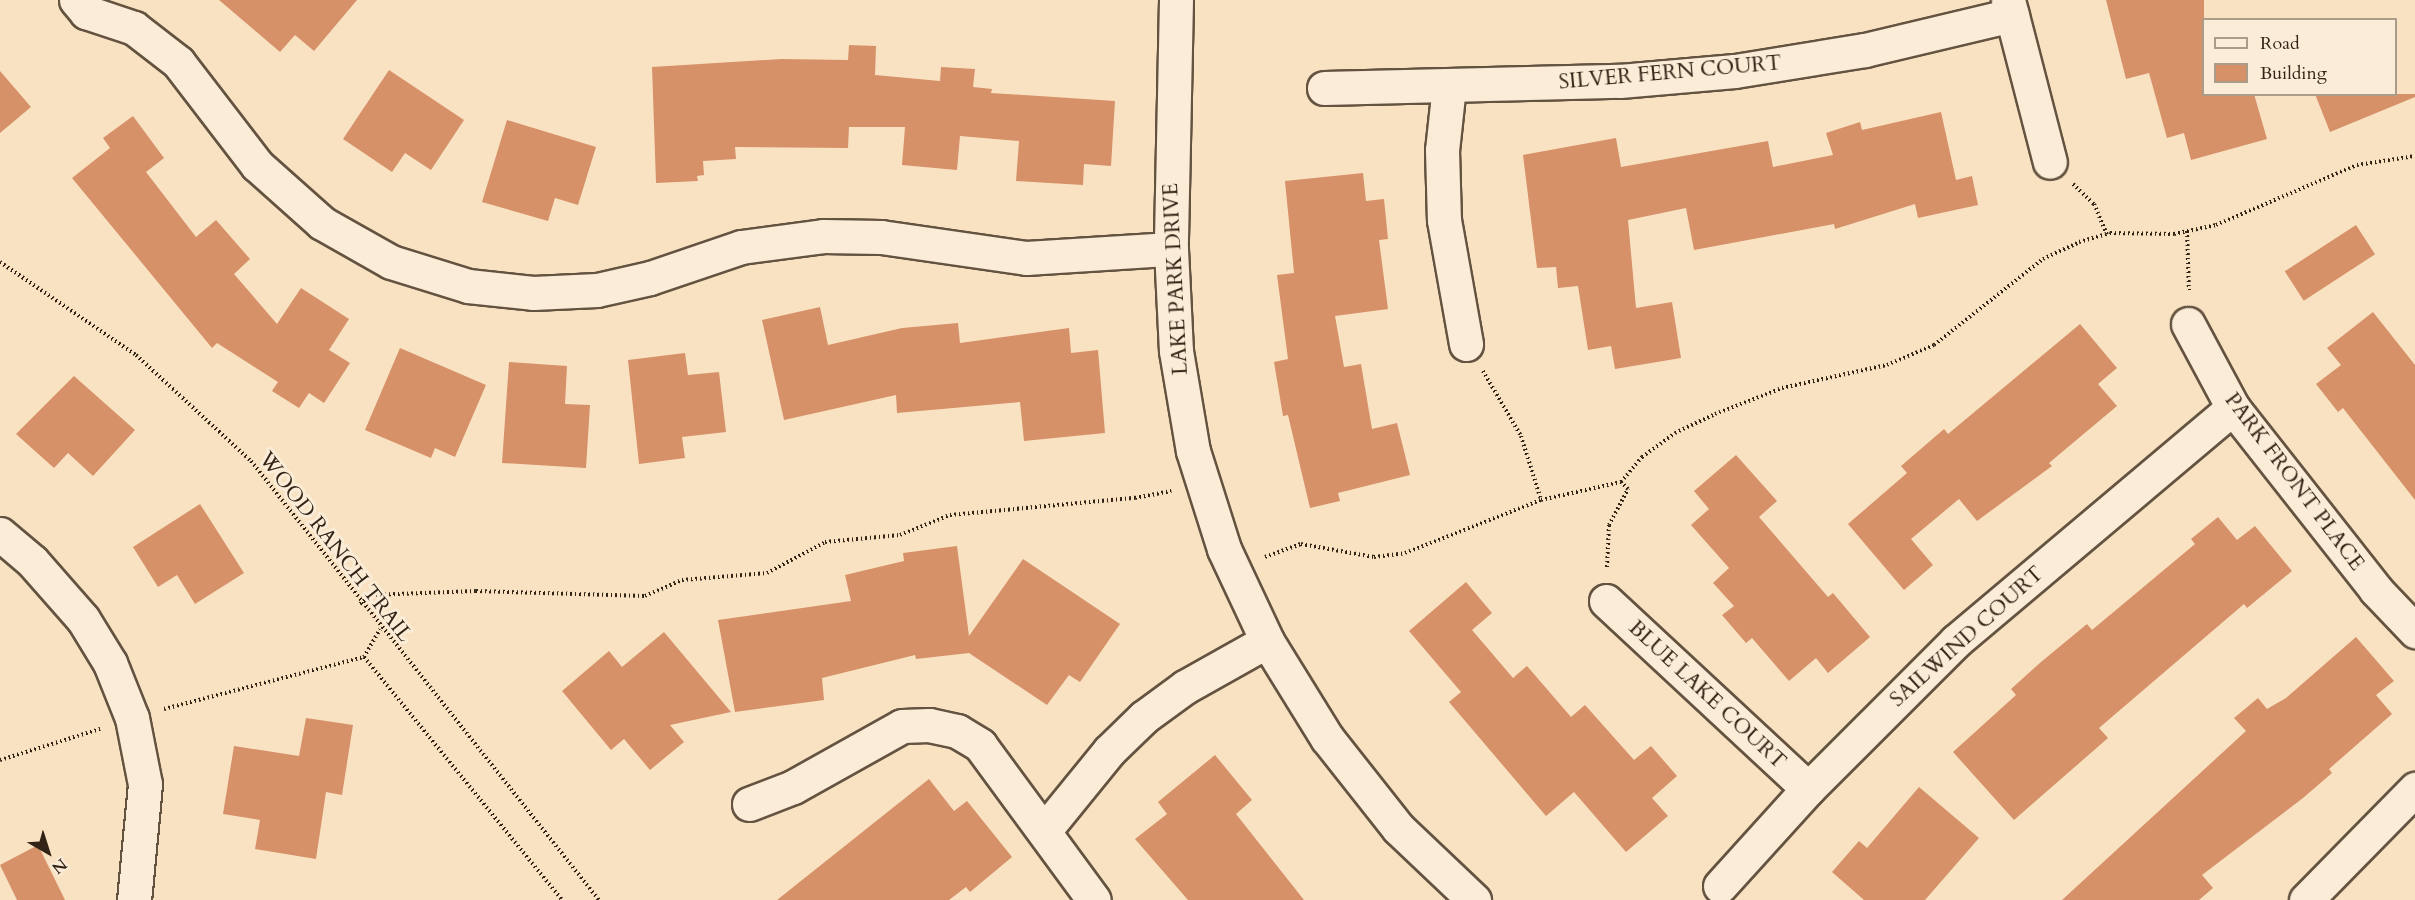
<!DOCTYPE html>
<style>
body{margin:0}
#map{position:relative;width:2415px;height:900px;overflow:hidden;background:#f9e2c2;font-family:Cardo,serif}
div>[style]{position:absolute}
.building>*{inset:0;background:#d69169;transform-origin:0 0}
.path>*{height:4px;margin-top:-2px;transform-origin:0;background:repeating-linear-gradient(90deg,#312315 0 1.5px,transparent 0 4.5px)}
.roads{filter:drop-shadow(2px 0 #635340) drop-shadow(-2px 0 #635340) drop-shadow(0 2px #635340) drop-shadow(0 -2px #635340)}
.minor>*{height:33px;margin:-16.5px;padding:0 16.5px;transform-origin:16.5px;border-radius:16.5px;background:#fbecd7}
span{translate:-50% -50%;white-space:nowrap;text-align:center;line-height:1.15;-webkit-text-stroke:6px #fbecd7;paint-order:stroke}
.street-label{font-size:21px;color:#312315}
.legend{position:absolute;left:2202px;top:18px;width:195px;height:78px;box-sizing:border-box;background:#fbecd7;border:2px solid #aa9c89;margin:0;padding:8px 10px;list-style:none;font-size:18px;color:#312315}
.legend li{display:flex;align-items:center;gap:12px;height:30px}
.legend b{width:30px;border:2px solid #aa9c89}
.north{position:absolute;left:18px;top:822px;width:60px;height:60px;-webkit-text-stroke:4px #fbecd7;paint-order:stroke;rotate:141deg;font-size:16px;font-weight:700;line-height:24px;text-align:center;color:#312315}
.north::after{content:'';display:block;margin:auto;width:21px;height:27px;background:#312315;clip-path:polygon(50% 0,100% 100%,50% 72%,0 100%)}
</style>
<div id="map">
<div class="building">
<div style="clip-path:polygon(219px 0,357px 0,314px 51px,295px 35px,280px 52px)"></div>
<div style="clip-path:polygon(2106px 0,2204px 0,2204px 94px,2254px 94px,2267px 139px,2191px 160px,2184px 133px,2167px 138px,2149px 73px,2126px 79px)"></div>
<div style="clip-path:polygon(849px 45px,876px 46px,875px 75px,940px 81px,941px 67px,975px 69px,973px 87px,992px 89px,991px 93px,1115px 101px,1111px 166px,1084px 164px,1083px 185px,1016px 181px,1019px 141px,960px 136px,957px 170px,902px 165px,905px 127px,849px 127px,848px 148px,735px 147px,736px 159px,703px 161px,704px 175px,697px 176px,698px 181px,656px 183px,652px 67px,782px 59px,848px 60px)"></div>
<div style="clip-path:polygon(389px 70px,464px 120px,431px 170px,405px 153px,392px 172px,343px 139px)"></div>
<div style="clip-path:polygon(0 71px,31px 107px,0 133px)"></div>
<div style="clip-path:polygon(2315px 94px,2415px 94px,2415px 97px,2330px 132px)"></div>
<div style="clip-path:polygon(1941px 112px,1956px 180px,1972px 176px,1978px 205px,1918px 218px,1915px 204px,1835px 229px,1834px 224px,1694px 250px,1686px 208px,1628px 220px,1636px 308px,1672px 302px,1681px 358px,1615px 369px,1611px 346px,1588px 350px,1578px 286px,1558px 288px,1556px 267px,1537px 268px,1523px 155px,1616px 138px,1621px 167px,1768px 141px,1773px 167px,1833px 155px,1826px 133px,1860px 122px,1862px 130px)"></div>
<div style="clip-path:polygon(133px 116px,164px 158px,146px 172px,196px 237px,216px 220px,250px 259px,234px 274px,277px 324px,301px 288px,349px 319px,329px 350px,350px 363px,324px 403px,309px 393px,299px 408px,272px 391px,278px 382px,217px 343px,212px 348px,72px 178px,110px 148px,103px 138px)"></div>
<div style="clip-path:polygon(507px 120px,596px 147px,578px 205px,555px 198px,548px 221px,482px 202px)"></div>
<div style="clip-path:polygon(1363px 173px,1366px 201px,1384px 199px,1388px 239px,1379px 240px,1388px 309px,1335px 316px,1344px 367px,1361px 364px,1372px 429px,1397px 423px,1410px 475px,1338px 493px,1340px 501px,1310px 508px,1288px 415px,1283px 416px,1274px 362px,1288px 359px,1277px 275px,1294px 273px,1285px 181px)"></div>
<div style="left:2356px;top:225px;width:35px;height:85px;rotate:57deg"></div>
<div style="clip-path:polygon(820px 307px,828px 345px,902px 328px,958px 323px,960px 343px,1069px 328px,1071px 353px,1098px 350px,1105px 433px,1024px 441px,1020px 402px,897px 413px,896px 395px,784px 420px,762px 320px)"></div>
<div style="clip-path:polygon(2373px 312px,2415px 365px,2415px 500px,2343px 408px,2338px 412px,2316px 384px,2341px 365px,2327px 348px)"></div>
<div style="clip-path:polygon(2080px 324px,2117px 368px,2098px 384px,2117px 406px,2049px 463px,2052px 466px,1977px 521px,1959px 499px,1911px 539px,1933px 565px,1904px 590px,1848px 524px,1907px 473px,1901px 466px,1944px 429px,1948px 434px)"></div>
<div style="clip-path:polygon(400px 348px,486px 385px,455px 457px,435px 448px,431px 458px,365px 430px)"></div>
<div style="clip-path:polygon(685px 353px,688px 375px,719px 372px,726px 432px,682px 437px,685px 458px,639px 464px,628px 360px)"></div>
<div style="clip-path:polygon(509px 362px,567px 366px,565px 404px,590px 405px,586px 468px,502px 463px)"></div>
<div style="clip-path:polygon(74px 376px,135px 430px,93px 476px,68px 453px,54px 468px,16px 434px)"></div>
<div style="clip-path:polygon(1736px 455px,1777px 501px,1759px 517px,1828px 597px,1833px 593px,1870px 637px,1828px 673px,1816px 658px,1789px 681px,1752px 638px,1746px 643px,1722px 615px,1734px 606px,1713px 583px,1729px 568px,1691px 525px,1709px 509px,1694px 491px)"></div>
<div style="clip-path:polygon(200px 504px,244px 573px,195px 604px,177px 575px,158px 587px,133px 547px)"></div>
<div style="clip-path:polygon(2218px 517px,2237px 540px,2255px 526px,2292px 571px,2247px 608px,2244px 604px,2099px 728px,2108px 738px,2014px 820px,1953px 752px,2016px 695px,2011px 689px,2041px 662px,2087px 624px,2092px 630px,2195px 544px,2191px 539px)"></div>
<div style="clip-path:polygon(957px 546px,969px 636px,1023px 559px,1120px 624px,1080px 682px,1069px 675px,1047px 705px,969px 653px,916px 659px,915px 655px,822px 678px,824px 700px,735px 712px,718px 620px,851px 601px,845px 575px,904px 561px,903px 553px)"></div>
<div style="clip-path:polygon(1466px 582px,1492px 613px,1472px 630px,1513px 678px,1527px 666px,1571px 717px,1585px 705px,1634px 760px,1651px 746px,1677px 776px,1652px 798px,1668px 816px,1626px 852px,1574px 792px,1546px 816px,1449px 702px,1461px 692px,1409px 631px)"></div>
<div style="clip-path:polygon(664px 632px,731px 712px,670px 725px,684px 742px,650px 770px,624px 739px,611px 750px,562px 691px,609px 651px,622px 667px)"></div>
<div style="clip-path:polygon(2356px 637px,2394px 681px,2376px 695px,2392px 714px,2329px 769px,2332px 773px,2303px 798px,2202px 875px,2213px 888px,2199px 900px,2062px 900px,2246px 731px,2234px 718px,2258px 698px,2267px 709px,2286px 698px)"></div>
<div style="clip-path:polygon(306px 718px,353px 725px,342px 795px,326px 792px,316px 859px,255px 849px,260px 820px,223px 814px,234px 746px,299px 756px)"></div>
<div style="clip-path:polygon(1215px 755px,1252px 800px,1236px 814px,1304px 900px,1188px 900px,1135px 839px,1167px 814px,1158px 802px)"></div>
<div style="clip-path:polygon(929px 779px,954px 811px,967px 801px,1012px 857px,970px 892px,966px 887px,949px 900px,777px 900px)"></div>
<div style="clip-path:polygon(1919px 787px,1979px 838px,1925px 900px,1864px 900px,1832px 872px,1859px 841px,1867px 848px)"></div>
<div style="clip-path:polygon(38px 845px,65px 900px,17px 900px,0 865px)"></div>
</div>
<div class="path">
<div style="left:2073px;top:184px;width:29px;rotate:44deg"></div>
<div style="left:2094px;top:204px;width:33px;rotate:67deg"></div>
<div style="left:2187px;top:231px;width:59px;rotate:88.1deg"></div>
<div style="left:0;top:262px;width:165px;rotate:34.4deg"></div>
<div style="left:136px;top:355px;width:156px;rotate:42.7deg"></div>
<div style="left:251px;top:461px;width:560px;rotate:51.6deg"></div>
<div style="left:1483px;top:371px;width:75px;rotate:59.7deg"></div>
<div style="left:1521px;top:436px;width:67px;rotate:72.6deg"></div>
<div style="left:1265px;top:557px;width:38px;rotate:-20deg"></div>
<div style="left:1301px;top:544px;width:74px;rotate:10.1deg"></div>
<div style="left:1374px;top:557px;width:31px;rotate:-7deg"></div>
<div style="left:1405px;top:553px;width:146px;rotate:-21.3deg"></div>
<div style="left:1541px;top:500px;width:82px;rotate:-12.7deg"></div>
<div style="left:1621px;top:482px;width:33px;rotate:-50deg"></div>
<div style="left:1642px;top:457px;width:41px;rotate:-36deg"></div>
<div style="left:1675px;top:433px;width:44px;rotate:-25.4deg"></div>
<div style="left:1715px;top:414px;width:72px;rotate:-21.2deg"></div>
<div style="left:1782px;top:388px;width:107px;rotate:-12.4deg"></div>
<div style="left:1887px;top:365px;width:51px;rotate:-23.1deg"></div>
<div style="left:1934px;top:345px;width:139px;rotate:-38.3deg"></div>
<div style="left:2043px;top:259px;width:40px;rotate:-25deg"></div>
<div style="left:2079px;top:242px;width:32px;rotate:-16deg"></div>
<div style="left:2110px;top:233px;width:64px;rotate:0.9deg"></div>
<div style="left:2174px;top:234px;width:43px;rotate:-12.1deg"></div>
<div style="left:2216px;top:225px;width:153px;rotate:-23.1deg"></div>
<div style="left:2357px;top:165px;width:59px;rotate:-8.8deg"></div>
<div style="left:1607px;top:567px;width:42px;rotate:-87.3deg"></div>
<div style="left:1609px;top:525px;width:41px;rotate:-62.2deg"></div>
<div style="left:1628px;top:489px;width:10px;rotate:-135deg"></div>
<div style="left:360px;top:604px;width:14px;rotate:-39deg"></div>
<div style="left:371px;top:595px;width:105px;rotate:-2.2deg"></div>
<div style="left:476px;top:591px;width:169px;rotate:1.7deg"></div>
<div style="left:645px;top:596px;width:40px;rotate:-23.4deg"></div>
<div style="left:682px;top:580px;width:85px;rotate:-4.7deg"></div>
<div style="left:767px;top:573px;width:66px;rotate:-28.1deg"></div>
<div style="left:825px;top:542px;width:75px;rotate:-5.3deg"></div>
<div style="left:900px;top:535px;width:54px;rotate:-21.8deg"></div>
<div style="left:950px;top:515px;width:186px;rotate:-5.3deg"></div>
<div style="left:1135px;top:498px;width:37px;rotate:-11deg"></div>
<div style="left:364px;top:657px;width:32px;rotate:-60deg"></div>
<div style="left:164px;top:709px;width:207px;rotate:-14.6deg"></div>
<div style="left:364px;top:657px;width:313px;rotate:50.8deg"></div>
<div style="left:0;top:760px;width:105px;rotate:-17.2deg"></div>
</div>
<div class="roads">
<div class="minor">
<div style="left:76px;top:0;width:16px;rotate:50deg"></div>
<div style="left:86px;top:12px;width:51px;rotate:18.4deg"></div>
<div style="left:134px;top:28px;width:56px;rotate:37.7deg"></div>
<div style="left:178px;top:62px;width:130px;rotate:52.5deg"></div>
<div style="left:257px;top:165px;width:87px;rotate:41.7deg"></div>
<div style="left:322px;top:223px;width:79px;rotate:29.5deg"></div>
<div style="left:391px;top:262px;width:81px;rotate:17.3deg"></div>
<div style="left:468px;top:286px;width:65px;rotate:6.1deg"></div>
<div style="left:533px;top:293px;width:64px;rotate:-2.7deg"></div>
<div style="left:597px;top:290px;width:54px;rotate:-12.8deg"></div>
<div style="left:650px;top:278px;width:96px;rotate:-18.8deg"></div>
<div style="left:741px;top:247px;width:83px;rotate:-7.6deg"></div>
<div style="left:823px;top:236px;width:58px;rotate:1deg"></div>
<div style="left:881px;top:237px;width:147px;rotate:8.2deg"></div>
<div style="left:1026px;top:258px;width:145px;rotate:-3.6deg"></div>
<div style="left:1176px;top:0;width:249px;rotate:91.2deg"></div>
<div style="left:1171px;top:249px;width:102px;rotate:87.2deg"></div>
<div style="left:1176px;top:351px;width:101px;rotate:80.4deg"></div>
<div style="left:1193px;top:451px;width:103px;rotate:72.4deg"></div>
<div style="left:1224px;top:549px;width:102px;rotate:64.9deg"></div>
<div style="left:1267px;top:641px;width:114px;rotate:58.3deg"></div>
<div style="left:1327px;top:738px;width:115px;rotate:51.7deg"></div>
<div style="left:1398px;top:828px;width:105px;rotate:43.5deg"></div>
<div style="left:2008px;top:0;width:167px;rotate:75.5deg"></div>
<div style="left:1449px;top:86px;width:64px;rotate:96.2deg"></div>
<div style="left:1442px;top:150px;width:70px;rotate:88.4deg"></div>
<div style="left:1444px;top:220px;width:126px;rotate:79.9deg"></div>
<div style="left:1324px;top:88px;width:296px;rotate:-1.4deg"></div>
<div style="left:1620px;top:81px;width:115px;rotate:-5deg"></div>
<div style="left:1735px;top:71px;width:132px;rotate:-9.2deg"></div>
<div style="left:1865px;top:50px;width:151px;rotate:-13.4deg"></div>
<div style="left:2188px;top:324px;width:95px;rotate:61.8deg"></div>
<div style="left:2233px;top:408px;width:231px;rotate:51.8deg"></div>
<div style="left:2376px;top:590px;width:57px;rotate:46.4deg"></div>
<div style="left:0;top:534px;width:42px;rotate:40.2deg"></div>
<div style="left:32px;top:561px;width:77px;rotate:48.7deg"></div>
<div style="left:83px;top:619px;width:52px;rotate:58.5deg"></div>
<div style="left:110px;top:663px;width:59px;rotate:68.2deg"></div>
<div style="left:132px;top:718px;width:67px;rotate:78.9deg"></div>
<div style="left:145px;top:784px;width:117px;rotate:95.4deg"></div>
<div style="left:1606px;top:601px;width:276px;rotate:42.9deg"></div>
<div style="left:749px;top:804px;width:47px;rotate:-21.1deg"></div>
<div style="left:793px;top:787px;width:125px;rotate:-29.2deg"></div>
<div style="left:902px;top:726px;width:27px;rotate:-2deg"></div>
<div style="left:929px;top:725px;width:29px;rotate:12deg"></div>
<div style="left:957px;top:731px;width:27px;rotate:31deg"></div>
<div style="left:980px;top:745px;width:192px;rotate:53.7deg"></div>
<div style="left:1044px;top:831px;width:103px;rotate:-50.9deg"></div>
<div style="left:1109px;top:751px;width:49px;rotate:-44.2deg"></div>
<div style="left:1144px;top:717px;width:51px;rotate:-36.2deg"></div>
<div style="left:1185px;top:687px;width:94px;rotate:-29.3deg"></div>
<div style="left:1720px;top:886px;width:131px;rotate:-47.8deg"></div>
<div style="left:1808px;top:789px;width:209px;rotate:-45deg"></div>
<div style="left:1956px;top:641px;width:362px;rotate:-40.1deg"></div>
<div style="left:2306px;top:900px;width:156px;rotate:-45.5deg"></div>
</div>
</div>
<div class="street-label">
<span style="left:1670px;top:73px;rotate:-5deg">SILVER FERN COURT</span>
<span style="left:1176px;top:279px;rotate:-93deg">LAKE PARK DRIVE</span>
<span style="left:2294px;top:482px;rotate:53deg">PARK FRONT PLACE</span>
<span style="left:335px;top:547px;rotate:52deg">WOOD RANCH TRAIL</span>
<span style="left:1967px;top:637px;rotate:-42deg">SAILWIND COURT</span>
<span style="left:1707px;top:695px;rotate:43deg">BLUE LAKE COURT</span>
</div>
<ul class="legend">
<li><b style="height:8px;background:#fbecd7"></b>Road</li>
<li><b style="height:16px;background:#d69169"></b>Building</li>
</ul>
<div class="north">N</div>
</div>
